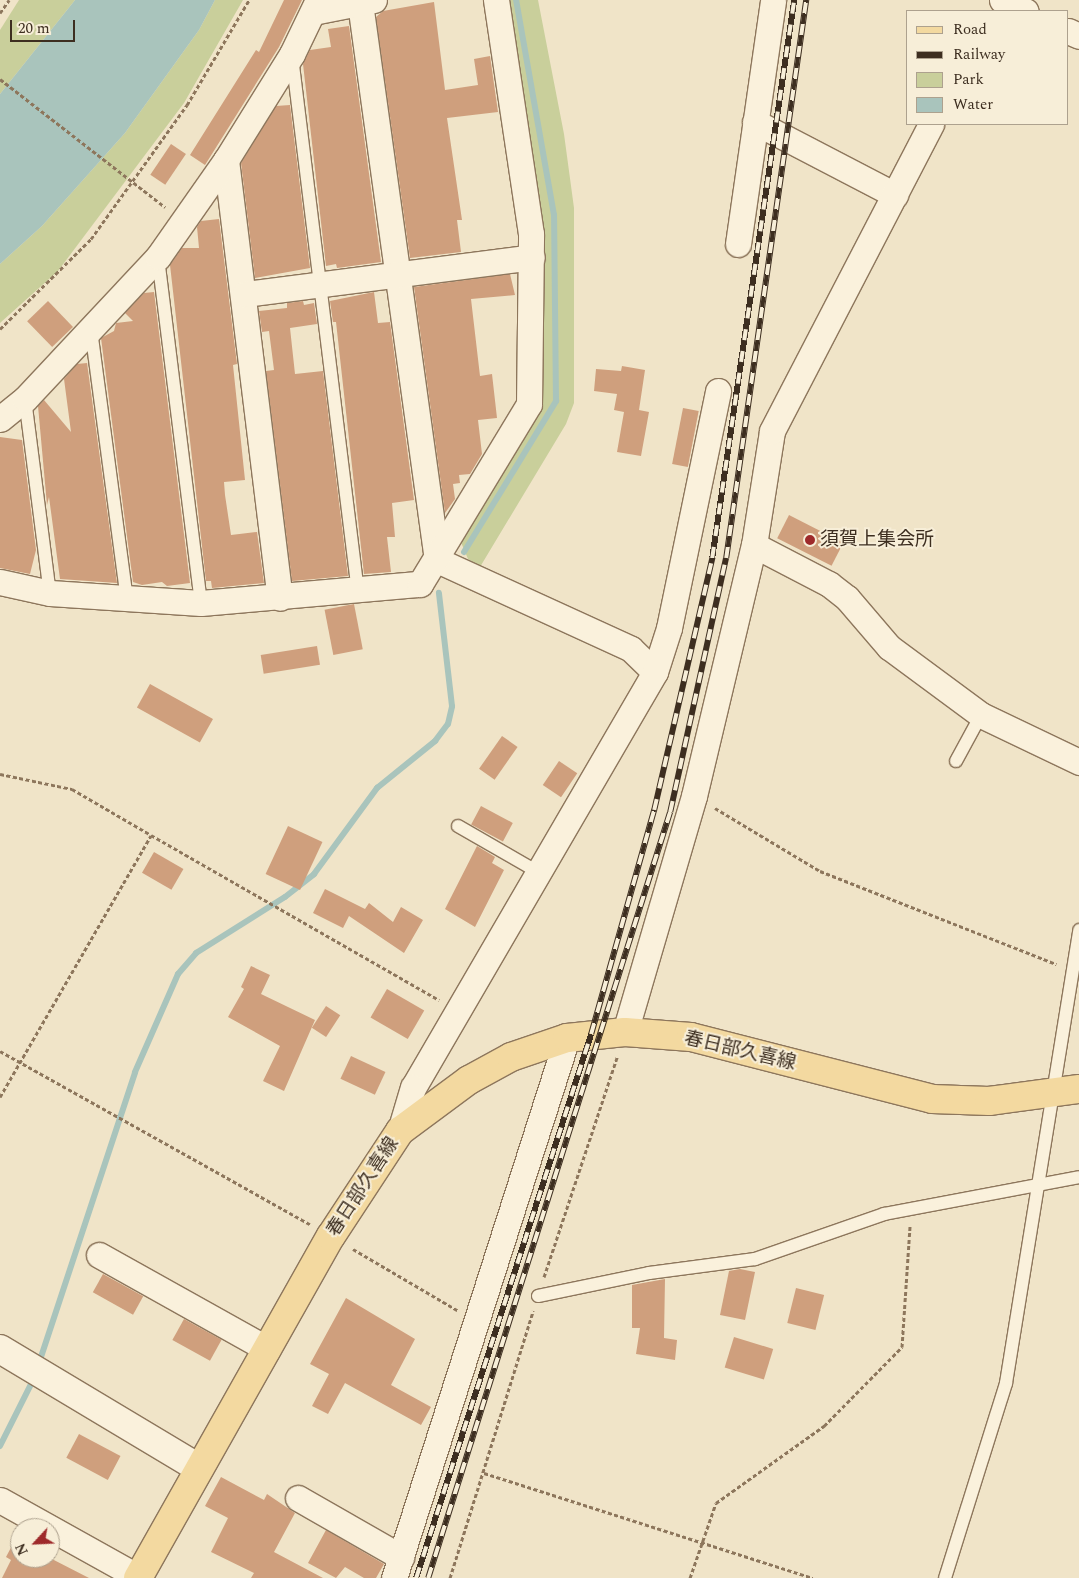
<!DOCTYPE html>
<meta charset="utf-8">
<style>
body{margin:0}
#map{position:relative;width:1079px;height:1578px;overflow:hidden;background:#f0e4c8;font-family:Spectral,"Noto Sans JP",serif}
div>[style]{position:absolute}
.green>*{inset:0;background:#c9cf9b}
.water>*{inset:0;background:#a9c4bc}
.stream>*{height:6px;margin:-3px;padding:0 3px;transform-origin:3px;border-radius:3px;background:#a9c4bc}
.building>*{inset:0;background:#cf9f7d;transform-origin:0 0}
.path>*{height:3px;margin-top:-1.5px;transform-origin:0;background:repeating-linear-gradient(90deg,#8d765c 0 4px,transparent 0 6.5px)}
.roads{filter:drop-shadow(1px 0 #8d765c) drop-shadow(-1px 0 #8d765c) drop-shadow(0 1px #8d765c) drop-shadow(0 -1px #8d765c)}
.lane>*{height:12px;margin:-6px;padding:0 6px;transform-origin:6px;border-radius:6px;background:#faf1dc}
.street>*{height:25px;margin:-12.5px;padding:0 12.5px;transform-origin:12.5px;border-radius:12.5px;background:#faf1dc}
.secondary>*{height:28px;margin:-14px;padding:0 14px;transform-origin:14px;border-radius:14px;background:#faf1dc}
.primary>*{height:28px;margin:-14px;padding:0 14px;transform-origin:14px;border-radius:14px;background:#f3d9a0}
.rail>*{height:5.5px;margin-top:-2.75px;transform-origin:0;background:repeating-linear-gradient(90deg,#f7eed8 0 11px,#3d2e20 0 22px);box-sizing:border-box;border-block:1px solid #3d2e20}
.dots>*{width:14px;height:14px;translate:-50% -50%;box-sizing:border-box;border:2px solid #f7eed8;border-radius:50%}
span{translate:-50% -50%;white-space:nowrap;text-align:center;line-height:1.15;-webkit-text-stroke:4px #f7eed8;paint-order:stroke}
.poi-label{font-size:19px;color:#3d2e20}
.left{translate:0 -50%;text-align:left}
.street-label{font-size:19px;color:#3d2e20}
.legend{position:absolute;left:906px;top:10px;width:162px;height:115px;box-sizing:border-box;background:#f7eed8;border:1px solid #ada18e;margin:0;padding:6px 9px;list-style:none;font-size:15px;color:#3d2e20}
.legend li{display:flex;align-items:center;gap:10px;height:25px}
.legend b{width:25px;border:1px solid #ada18e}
.north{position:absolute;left:10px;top:1518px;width:50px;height:50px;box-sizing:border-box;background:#f7eed8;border:1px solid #ada18e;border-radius:50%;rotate:245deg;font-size:14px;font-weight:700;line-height:20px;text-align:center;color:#3d2e20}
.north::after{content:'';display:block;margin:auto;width:18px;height:22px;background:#9e2a2b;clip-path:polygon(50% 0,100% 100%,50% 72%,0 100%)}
.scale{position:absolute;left:10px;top:20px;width:65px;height:22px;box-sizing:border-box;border:2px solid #3d2e20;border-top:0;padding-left:6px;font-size:15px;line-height:18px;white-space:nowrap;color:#3d2e20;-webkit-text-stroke:4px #f7eed8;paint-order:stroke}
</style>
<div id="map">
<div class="green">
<div style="clip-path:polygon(19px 0,75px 0,0 94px,0 30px)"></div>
<div style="clip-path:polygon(215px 0,243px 0,184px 103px,58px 271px,0 323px,0 264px,42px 226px,125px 133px,199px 30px)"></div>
<div style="clip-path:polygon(502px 0,538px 0,564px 134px,574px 208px,574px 403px,566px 424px,480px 567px,468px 559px,458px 535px,537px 405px)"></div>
</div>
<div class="water">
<div style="clip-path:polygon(75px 0,215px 0,199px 30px,125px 133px,42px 226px,0 264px,0 94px)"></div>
</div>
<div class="stream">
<div style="left:464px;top:552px;width:177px;rotate:-58.6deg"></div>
<div style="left:556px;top:401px;width:186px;rotate:-90.6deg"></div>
<div style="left:554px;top:215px;width:218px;rotate:-100deg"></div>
<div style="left:39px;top:1363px;width:306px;rotate:-71.7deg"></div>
<div style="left:135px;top:1072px;width:107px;rotate:-66.3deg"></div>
<div style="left:178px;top:974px;width:28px;rotate:-49deg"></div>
<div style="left:196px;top:953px;width:105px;rotate:-32.2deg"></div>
<div style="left:285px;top:897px;width:37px;rotate:-38deg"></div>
<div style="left:314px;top:874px;width:107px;rotate:-53.8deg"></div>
<div style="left:377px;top:788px;width:75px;rotate:-39deg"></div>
<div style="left:435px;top:741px;width:21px;rotate:-53deg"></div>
<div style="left:448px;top:724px;width:18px;rotate:-77deg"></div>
<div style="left:452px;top:706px;width:114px;rotate:-96.6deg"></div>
<div style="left:0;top:1446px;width:76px;rotate:-63.4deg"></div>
</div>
<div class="building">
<div style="clip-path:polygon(284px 0,302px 0,279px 47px,205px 165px,190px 155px,256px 50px,259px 52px)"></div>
<div style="clip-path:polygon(434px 2px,445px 90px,478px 85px,474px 59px,490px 56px,498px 112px,447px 118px,462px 220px,457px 220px,461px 252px,410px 258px,376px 17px,383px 11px)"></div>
<div style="clip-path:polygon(349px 26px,381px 262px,337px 268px,336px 264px,326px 266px,303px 64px,310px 50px,331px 47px,328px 29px)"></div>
<div style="clip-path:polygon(290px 105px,310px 268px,255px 278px,241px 163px,276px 106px)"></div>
<div style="left:171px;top:144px;width:18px;height:37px;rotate:34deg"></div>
<div style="clip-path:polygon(219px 219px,237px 364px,233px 365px,245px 480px,224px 482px,225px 495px,231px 535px,257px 532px,264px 583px,212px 588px,211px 581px,206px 581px,170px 265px,182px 248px,199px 248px,197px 227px,201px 221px)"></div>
<div style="clip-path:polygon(510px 274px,515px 295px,471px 299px,480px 376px,492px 374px,497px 418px,478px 420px,482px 454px,470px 474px,459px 475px,460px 483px,453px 484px,455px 499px,445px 513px,414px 287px)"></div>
<div style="clip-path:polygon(154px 292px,190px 583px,167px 586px,162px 582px,142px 585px,133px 582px,101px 338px,114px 331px,116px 323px,133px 321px,125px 313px,144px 293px)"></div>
<div style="clip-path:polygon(374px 292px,378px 323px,390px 322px,414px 500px,392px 503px,395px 537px,387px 537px,391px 572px,364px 574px,336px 322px,333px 322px,330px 301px)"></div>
<div style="left:48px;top:301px;width:36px;height:29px;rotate:46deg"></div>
<div style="clip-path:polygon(303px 301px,304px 305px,314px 303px,317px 324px,290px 328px,295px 374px,323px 371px,348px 576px,292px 581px,266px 371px,274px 370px,269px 331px,262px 332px,259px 311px,287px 308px,287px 303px)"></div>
<div style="clip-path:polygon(87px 363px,117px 583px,60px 579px,49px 497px,47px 505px,38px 406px,44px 400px,71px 432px,64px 379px,77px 364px)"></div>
<div style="clip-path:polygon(622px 366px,645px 370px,639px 410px,649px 412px,641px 456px,617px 452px,624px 412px,614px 410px,617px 394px,594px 391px,596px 369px,621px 371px)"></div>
<div style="left:683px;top:408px;width:16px;height:57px;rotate:11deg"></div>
<div style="clip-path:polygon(0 437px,22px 440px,36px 550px,30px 574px,0 568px)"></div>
<div style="left:789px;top:515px;width:61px;height:26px;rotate:27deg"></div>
<div style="left:354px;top:604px;width:46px;height:30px;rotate:79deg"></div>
<div style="left:317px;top:646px;width:19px;height:57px;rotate:81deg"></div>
<div style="left:150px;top:684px;width:72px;height:27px;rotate:29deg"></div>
<div style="left:502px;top:736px;width:19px;height:40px;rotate:35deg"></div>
<div style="left:559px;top:761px;width:22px;height:29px;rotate:34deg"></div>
<div style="left:481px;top:806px;width:36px;height:21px;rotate:28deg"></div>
<div style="left:288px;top:826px;width:38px;height:53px;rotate:25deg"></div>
<div style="clip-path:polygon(477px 846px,495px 857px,492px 863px,504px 870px,475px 927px,445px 909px)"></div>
<div style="left:154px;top:852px;width:34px;height:24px;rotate:30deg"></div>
<div style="clip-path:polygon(325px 889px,365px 909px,369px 903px,393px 922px,401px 907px,423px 920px,404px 953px,349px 916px,343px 928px,313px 913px)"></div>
<div style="clip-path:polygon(251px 966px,270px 975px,261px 994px,315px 1020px,284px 1091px,263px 1081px,280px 1046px,228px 1017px,244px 989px,241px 987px)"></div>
<div style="left:387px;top:989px;width:43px;height:33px;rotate:30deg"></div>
<div style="left:326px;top:1006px;width:17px;height:26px;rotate:33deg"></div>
<div style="left:351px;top:1056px;width:38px;height:25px;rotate:25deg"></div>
<div style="clip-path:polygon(740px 1269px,755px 1272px,745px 1320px,720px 1315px,729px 1271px)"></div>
<div style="left:103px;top:1274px;width:46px;height:21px;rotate:29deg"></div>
<div style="clip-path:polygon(665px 1279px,664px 1338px,677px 1340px,675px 1360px,636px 1354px,640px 1328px,632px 1328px,632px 1285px)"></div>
<div style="left:796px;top:1288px;width:29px;height:36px;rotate:14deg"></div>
<div style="clip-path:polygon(346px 1298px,415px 1339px,391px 1385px,431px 1407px,421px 1425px,345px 1383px,328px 1414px,312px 1406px,329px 1374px,310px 1364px)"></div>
<div style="left:184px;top:1319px;width:43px;height:24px;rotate:29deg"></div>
<div style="left:734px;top:1337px;width:41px;height:32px;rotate:17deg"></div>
<div style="left:79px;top:1434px;width:47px;height:27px;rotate:28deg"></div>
<div style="clip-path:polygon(221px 1477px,264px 1500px,267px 1494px,295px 1513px,274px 1552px,323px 1578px,251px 1578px,254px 1573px,211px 1552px,228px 1518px,205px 1506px)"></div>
<div style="clip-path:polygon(326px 1530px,384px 1564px,376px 1578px,364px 1578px,345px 1567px,336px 1578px,308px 1563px)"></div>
<div style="clip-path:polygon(16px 1538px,20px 1540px,20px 1558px,50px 1558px,89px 1578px,2px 1578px,11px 1560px,6px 1557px)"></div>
</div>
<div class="path">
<div style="left:0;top:13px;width:16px;rotate:-55deg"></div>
<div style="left:0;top:79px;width:209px;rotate:37.8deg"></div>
<div style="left:0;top:329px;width:128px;rotate:-44.7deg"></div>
<div style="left:91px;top:239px;width:165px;rotate:-54.4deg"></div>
<div style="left:187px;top:105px;width:122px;rotate:-59.4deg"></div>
<div style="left:0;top:774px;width:74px;rotate:11.8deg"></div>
<div style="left:72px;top:789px;width:91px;rotate:30.2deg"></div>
<div style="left:715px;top:808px;width:122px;rotate:31deg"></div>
<div style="left:820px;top:871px;width:254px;rotate:21.5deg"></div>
<div style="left:0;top:1051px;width:355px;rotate:29.2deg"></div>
<div style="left:0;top:1097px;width:302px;rotate:-60deg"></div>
<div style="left:151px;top:835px;width:332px;rotate:29.8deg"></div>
<div style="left:353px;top:1249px;width:121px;rotate:30.4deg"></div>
<div style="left:544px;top:1277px;width:232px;rotate:-71.6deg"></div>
<div style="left:484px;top:1473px;width:345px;rotate:17.7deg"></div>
<div style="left:450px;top:1578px;width:280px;rotate:-72.7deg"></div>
<div style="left:690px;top:1578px;width:79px;rotate:-70.9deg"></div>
<div style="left:716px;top:1503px;width:133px;rotate:-35.5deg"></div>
<div style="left:824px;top:1426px;width:111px;rotate:-45.4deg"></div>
<div style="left:902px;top:1347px;width:121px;rotate:-86.2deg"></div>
</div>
<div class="roads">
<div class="lane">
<div style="left:292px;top:57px;width:539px;rotate:82.97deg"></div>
<div style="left:158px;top:258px;width:348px;rotate:82.9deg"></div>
<div style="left:91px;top:330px;width:271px;rotate:82.4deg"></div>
<div style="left:25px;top:399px;width:196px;rotate:82.7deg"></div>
<div style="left:956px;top:761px;width:52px;rotate:-61.5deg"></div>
<div style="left:458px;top:826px;width:92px;rotate:29.9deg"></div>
<div style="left:538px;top:1296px;width:113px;rotate:-11.7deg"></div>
<div style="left:649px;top:1273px;width:107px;rotate:-7.5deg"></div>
<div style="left:755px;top:1259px;width:137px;rotate:-19.2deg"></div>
<div style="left:884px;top:1214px;width:198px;rotate:-10.7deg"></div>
<div style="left:945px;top:1578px;width:204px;rotate:-72.6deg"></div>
<div style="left:1006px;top:1383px;width:459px;rotate:-80.8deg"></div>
</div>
<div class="street">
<div style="left:1002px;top:0;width:26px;rotate:25deg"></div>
<div style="left:360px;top:3px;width:562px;rotate:82.13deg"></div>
<div style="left:437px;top:560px;width:213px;rotate:24.6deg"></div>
<div style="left:631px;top:649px;width:33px;rotate:44deg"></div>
<div style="left:655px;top:672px;width:480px;rotate:120.2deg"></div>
<div style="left:413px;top:1087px;width:46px;rotate:106.5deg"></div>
<div style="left:313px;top:12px;width:62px;rotate:-11.1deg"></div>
<div style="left:1068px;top:31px;width:12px;rotate:24deg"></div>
<div style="left:755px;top:122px;width:158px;rotate:27.5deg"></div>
<div style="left:226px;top:160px;width:441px;rotate:83deg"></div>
<div style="left:738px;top:244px;width:246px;rotate:-81.8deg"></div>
<div style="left:245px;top:294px;width:289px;rotate:-7.3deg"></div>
<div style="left:0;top:419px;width:32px;rotate:-39deg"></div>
<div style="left:25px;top:399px;width:195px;rotate:-46.9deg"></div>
<div style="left:158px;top:257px;width:118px;rotate:-55deg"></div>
<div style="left:226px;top:160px;width:125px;rotate:-58.1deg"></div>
<div style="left:292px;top:54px;width:60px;rotate:-64.3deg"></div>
<div style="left:754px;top:545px;width:85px;rotate:27.5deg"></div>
<div style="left:829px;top:584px;width:23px;rotate:38deg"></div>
<div style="left:847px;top:598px;width:65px;rotate:49.4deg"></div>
<div style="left:889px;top:647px;width:114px;rotate:36.5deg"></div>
<div style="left:981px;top:715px;width:109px;rotate:25.6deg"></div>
<div style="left:0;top:582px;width:51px;rotate:12.4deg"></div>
<div style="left:50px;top:593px;width:151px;rotate:3.8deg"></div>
<div style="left:201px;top:603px;width:220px;rotate:-5deg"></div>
<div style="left:420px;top:584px;width:210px;rotate:-58.8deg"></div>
<div style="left:529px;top:404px;width:170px;rotate:-89.3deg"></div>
<div style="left:531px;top:234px;width:237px;rotate:-98.5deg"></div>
<div style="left:655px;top:672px;width:46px;rotate:-72.3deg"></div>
<div style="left:669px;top:628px;width:242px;rotate:-78.3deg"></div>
<div style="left:625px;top:1032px;width:246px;rotate:-73.7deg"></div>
<div style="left:694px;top:796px;width:258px;rotate:-76.6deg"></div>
<div style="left:754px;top:545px;width:115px;rotate:-81deg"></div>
<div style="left:772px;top:431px;width:346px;rotate:-62.6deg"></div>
<div style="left:99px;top:1255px;width:193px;rotate:29.2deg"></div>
<div style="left:298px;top:1498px;width:119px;rotate:29.8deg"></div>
<div style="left:0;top:1500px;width:160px;rotate:29.1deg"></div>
<div style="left:394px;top:1578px;width:567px;rotate:-72.24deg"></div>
</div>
<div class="secondary">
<div style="left:0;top:1349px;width:232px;rotate:30.9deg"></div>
</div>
<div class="primary">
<div style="left:138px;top:1578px;width:393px;rotate:-60.6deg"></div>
<div style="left:331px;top:1236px;width:126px;rotate:-56.7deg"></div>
<div style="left:400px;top:1131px;width:86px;rotate:-36.5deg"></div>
<div style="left:469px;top:1080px;width:48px;rotate:-28.7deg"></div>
<div style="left:511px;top:1057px;width:59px;rotate:-18.7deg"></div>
<div style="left:567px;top:1038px;width:58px;rotate:-5.9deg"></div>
<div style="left:625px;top:1032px;width:66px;rotate:4.3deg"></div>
<div style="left:691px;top:1037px;width:249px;rotate:14.4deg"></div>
<div style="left:932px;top:1099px;width:57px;rotate:2deg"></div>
<div style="left:989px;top:1101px;width:91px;rotate:-7.6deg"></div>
</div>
</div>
<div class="rail">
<div style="left:416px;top:1578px;width:571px;rotate:-72.17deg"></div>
<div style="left:591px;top:1034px;width:233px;rotate:-74.3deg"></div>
<div style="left:654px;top:810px;width:259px;rotate:-77deg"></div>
<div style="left:712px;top:558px;width:564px;rotate:-81.64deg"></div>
<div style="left:428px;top:1578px;width:803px;rotate:-72.47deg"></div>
<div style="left:670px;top:812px;width:260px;rotate:-77.6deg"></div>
<div style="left:726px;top:558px;width:564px;rotate:-81.84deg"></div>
</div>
<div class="dots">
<div style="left:810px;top:540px;background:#9e2a2b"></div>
</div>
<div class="poi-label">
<span class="left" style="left:820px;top:540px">須賀上集会所</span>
</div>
<div class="street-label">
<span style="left:740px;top:1051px;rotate:13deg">春日部久喜線</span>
<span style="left:363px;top:1187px;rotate:-57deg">春日部久喜線</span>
</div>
<ul class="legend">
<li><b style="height:6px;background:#f3d9a0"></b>Road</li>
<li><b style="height:6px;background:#3d2e20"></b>Railway</li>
<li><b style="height:14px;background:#c9cf9b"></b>Park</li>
<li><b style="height:14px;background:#a9c4bc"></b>Water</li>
</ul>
<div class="north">N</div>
<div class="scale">20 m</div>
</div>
